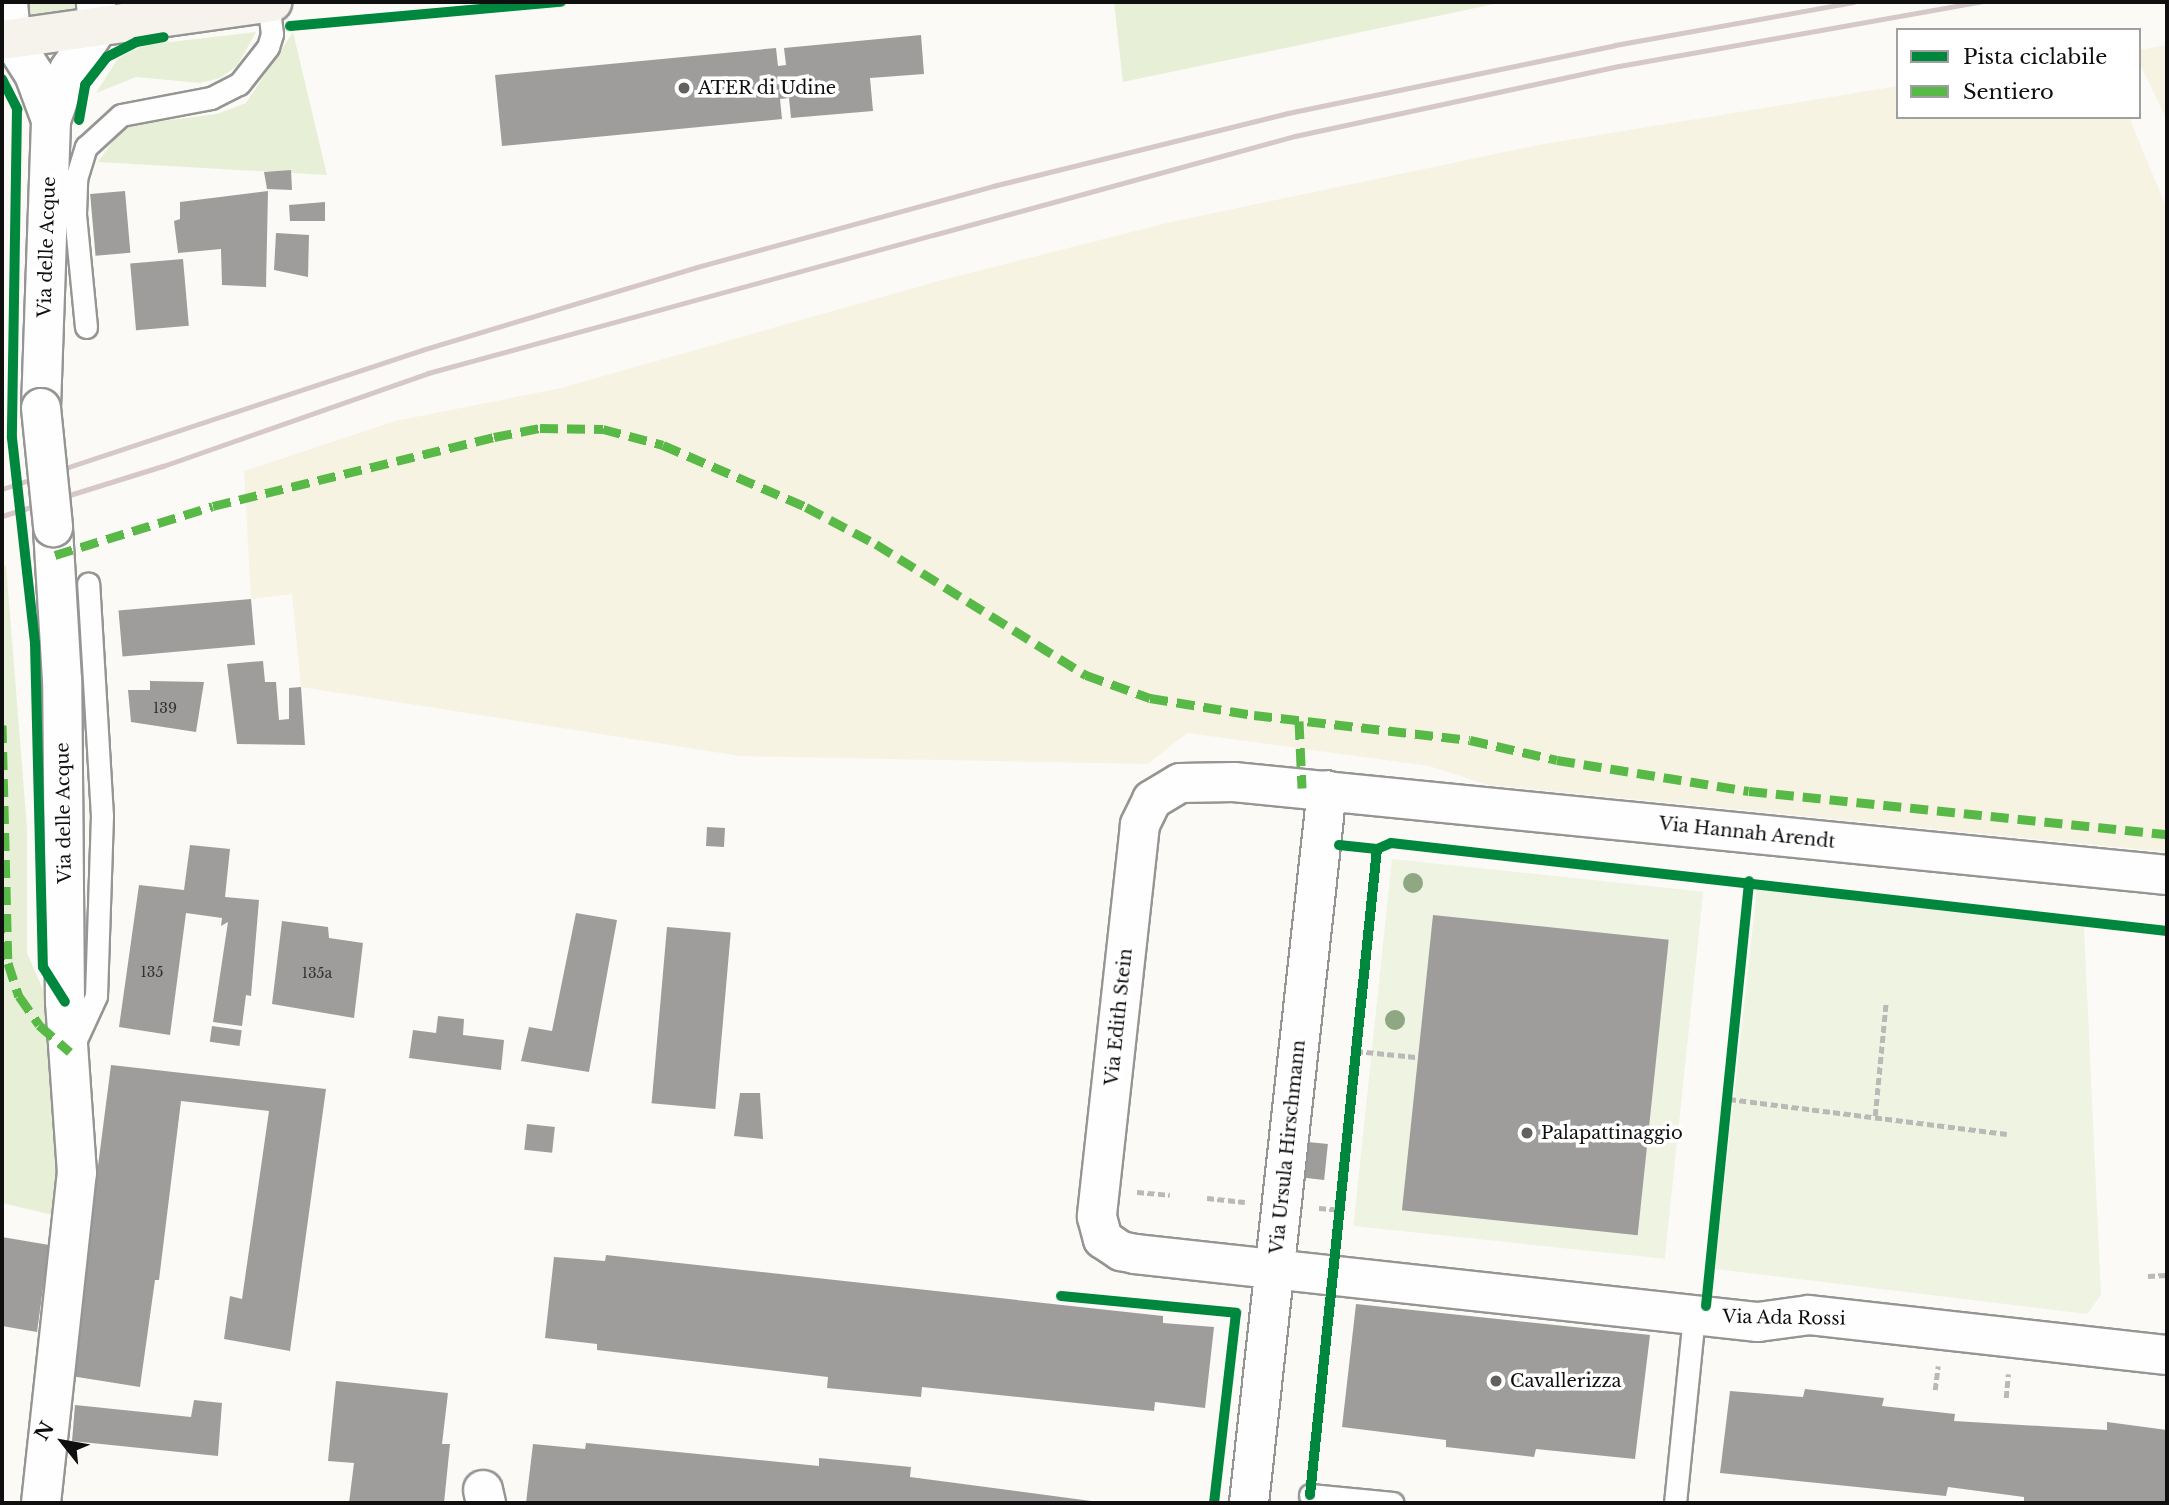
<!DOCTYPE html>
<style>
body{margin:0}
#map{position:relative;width:2169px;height:1505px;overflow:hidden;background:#fbfaf6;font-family:"Libre Baskerville",serif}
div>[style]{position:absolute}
.farmland>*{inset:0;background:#f7f3e3}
.green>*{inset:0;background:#e7f0d7}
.pitch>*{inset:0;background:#eff3e1;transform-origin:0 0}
.building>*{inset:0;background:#9f9d9b;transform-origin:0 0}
.path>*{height:4.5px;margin-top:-2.25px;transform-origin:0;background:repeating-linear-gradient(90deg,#b9b9b8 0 7px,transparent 0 10.5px)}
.roads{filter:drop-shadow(2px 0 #959593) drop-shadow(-2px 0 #959593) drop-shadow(0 2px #959593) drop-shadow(0 -2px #959593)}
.lane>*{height:21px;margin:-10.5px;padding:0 10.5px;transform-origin:10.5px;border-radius:10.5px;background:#fefefe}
.street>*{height:38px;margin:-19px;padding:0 19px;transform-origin:19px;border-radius:19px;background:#fefefe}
.secondary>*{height:38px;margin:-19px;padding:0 19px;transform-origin:19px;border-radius:19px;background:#f5f3ec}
.rail>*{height:5px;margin:-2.5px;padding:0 2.5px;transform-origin:2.5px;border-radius:2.5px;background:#d6c7c8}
.bridges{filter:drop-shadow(2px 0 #959593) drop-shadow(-2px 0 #959593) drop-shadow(0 2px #959593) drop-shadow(0 -2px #959593)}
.street-bridge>*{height:38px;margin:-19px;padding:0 19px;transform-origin:19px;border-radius:19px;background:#fefefe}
.quiet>*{height:9px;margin-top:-4.5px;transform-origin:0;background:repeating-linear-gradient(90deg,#58b947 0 18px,transparent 0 27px)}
.cycleway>*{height:10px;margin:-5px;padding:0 5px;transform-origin:5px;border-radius:5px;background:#00873e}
.trees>*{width:20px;height:20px;margin:-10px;border-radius:50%;background:#8fa782}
.dots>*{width:19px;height:19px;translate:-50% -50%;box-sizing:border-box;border:4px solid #fff;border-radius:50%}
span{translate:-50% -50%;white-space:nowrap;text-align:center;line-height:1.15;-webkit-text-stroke:7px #fff;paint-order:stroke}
.number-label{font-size:14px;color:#333232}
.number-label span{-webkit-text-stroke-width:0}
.poi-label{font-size:18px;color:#0f0f0f}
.left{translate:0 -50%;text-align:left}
.street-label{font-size:18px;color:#0f0f0f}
.frame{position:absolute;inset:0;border:4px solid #0f0f0f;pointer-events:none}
.legend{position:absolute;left:1896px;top:28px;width:245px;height:91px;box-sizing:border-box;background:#fff;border:2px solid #9f9f9f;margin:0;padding:9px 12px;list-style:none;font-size:21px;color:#0f0f0f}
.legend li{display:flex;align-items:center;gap:14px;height:35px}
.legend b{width:35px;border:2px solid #9f9f9f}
.north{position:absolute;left:28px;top:1407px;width:70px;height:70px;-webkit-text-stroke:5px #fff;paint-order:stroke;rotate:301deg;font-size:19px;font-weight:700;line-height:28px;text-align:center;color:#0f0f0f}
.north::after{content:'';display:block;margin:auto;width:24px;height:32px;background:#0f0f0f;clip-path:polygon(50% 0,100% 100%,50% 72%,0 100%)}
</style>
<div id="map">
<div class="farmland">
<div style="clip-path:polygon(2167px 45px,2167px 120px,2139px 62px,2139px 50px)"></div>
<div style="clip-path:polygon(1898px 86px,1898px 117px,2129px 117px,2167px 209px,2167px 852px,1488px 785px,1429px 766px,1187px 733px,1148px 764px,740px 756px,301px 687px,292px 594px,251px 599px,244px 471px,395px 421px,561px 388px,942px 280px,1171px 222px,1538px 145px)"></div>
</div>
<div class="green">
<div style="clip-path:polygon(27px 2px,82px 2px,83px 16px,29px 21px)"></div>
<div style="clip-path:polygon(1114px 2px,1504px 2px,1123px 82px)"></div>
<div style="clip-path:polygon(256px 32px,237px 66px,220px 78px,200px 83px,136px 77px,96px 93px,118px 58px,144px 45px)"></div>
<div style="clip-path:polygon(293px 32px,327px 175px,98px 162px,124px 126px,217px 114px,246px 103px)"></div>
<div style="clip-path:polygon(6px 565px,27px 828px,27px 953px,44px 992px,60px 1140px,53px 1215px,2px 1203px,2px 568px)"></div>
</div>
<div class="pitch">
<div style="left:1392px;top:859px;width:313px;height:369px;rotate:6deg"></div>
<div style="clip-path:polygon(1757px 888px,2084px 927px,2101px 1295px,2087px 1314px,1715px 1269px)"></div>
</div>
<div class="building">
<div style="clip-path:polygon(921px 35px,924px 74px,870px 78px,873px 111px,791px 118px,789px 98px,780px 99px,782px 119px,502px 146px,495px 75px,776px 48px,778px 66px,786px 65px,784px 48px)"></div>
<div style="clip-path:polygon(291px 170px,292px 190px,267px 189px,264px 172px)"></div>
<div style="left:125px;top:191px;width:62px;height:35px;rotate:85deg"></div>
<div style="clip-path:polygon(268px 191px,266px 287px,222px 285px,221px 249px,178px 253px,174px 221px,180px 219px,180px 202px)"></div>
<div style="clip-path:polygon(325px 202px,325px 221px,290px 221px,289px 205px)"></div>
<div style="clip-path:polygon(276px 233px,309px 235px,308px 277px,274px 270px)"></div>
<div style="left:183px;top:259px;width:67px;height:53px;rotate:85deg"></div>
<div style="left:251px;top:599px;width:46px;height:133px;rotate:85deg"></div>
<div style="clip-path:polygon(263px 661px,265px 682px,276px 682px,279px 720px,289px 719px,289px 688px,301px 687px,305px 745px,237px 744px,227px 664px)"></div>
<div style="clip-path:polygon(150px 681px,204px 682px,196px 732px,131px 722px,128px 690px,150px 690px)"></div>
<div style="left:707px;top:827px;width:18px;height:19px;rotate:3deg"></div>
<div style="clip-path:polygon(190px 845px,230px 849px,225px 897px,259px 900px,251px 996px,246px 995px,242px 1026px,213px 1022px,228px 922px,221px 926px,222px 918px,186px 913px,170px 1035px,119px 1027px,139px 885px,184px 890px)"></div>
<div style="clip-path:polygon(576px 913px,617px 920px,589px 1072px,521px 1061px,529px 1027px,552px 1031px)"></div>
<div style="left:1433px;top:915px;width:237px;height:297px;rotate:6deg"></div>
<div style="clip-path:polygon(282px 921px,328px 927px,329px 938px,363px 943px,354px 1018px,272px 1004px)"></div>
<div style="left:667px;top:927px;width:64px;height:177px;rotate:5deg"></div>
<div style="clip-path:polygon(438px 1016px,464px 1019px,463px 1035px,504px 1040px,501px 1070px,409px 1058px,413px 1030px,436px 1033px)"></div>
<div style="left:212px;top:1026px;width:30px;height:16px;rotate:8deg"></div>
<div style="clip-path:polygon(111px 1065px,326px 1089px,290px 1351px,224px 1339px,230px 1296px,242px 1299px,269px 1111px,181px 1101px,159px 1280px,155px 1280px,140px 1387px,71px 1376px)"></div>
<div style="clip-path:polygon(740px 1093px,760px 1093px,763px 1139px,734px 1136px)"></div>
<div style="left:527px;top:1124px;width:28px;height:26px;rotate:6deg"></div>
<div style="left:1308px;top:1142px;width:20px;height:36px;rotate:6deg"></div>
<div style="clip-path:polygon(2px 1237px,49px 1245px,37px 1332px,2px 1326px)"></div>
<div style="clip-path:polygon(606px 1255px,1163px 1316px,1163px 1323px,1214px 1327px,1205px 1408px,1155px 1402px,1154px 1411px,922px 1387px,921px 1397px,827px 1388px,828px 1377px,597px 1350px,597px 1344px,545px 1338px,554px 1257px,605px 1261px)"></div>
<div style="clip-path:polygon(1356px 1304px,1650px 1335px,1635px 1459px,1536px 1449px,1534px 1457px,1446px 1447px,1446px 1440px,1342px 1427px)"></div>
<div style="clip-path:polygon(336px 1381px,448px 1393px,442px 1444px,450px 1444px,444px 1503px,349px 1503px,354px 1463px,328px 1461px)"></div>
<div style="clip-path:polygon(1805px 1389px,1884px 1398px,1882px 1406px,1955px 1414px,1954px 1421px,2107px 1430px,2107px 1422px,2167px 1430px,2167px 1503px,2024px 1503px,2024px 1497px,1948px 1487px,1946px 1496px,1720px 1473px,1730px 1391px,1803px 1397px)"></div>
<div style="clip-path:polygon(194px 1400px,222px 1403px,218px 1456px,72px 1441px,75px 1405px,191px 1417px)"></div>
<div style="clip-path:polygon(586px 1443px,819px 1466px,819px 1458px,911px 1467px,910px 1477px,1106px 1503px,526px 1503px,533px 1444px,585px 1449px)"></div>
</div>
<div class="path">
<div style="left:1356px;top:1051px;width:60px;rotate:5.7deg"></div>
<div style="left:1729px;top:1099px;width:280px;rotate:7.2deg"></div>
<div style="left:1875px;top:1116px;width:115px;rotate:-84.5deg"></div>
<div style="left:1137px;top:1192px;width:33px;rotate:5deg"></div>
<div style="left:1207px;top:1198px;width:38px;rotate:6deg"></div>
<div style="left:1319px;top:1208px;width:21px;rotate:5deg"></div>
<div style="left:2148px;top:1276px;width:19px;rotate:-3deg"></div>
<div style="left:1935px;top:1390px;width:24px;rotate:-83deg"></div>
<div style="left:2006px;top:1398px;width:24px;rotate:-85deg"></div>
</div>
<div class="roads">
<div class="lane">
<div style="left:86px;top:327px;width:114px;rotate:-95.6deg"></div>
<div style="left:75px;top:214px;width:35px;rotate:-88deg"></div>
<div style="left:76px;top:179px;width:34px;rotate:-73deg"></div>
<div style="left:86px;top:147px;width:47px;rotate:-42.4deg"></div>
<div style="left:121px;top:115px;width:92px;rotate:-10.7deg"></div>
<div style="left:211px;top:98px;width:31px;rotate:-27deg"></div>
<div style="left:239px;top:84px;width:47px;rotate:-51.9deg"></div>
<div style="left:268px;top:47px;width:14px;rotate:-73deg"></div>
<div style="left:272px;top:34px;width:32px;rotate:-97deg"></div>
<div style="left:74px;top:1044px;width:53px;rotate:-65.4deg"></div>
<div style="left:96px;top:996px;width:180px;rotate:-88.1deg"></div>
<div style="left:102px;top:816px;width:233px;rotate:-93.4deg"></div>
<div style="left:1310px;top:1495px;width:83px;rotate:5.5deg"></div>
<div style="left:1675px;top:1503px;width:189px;rotate:-84.2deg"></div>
</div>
<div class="street">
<div style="left:8px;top:2px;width:36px;rotate:85deg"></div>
<div style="left:11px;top:38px;width:43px;rotate:57.4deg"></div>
<div style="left:34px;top:74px;width:49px;rotate:69.7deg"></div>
<div style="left:41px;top:408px;width:288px;rotate:-88deg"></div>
<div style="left:51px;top:120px;width:53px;rotate:-70.2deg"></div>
<div style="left:69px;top:70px;width:52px;rotate:-56deg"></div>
<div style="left:98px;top:27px;width:25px;rotate:-95deg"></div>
<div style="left:2167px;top:875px;width:938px;rotate:-174.31deg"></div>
<div style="left:1234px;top:782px;width:54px;rotate:178.9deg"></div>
<div style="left:1180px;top:783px;width:33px;rotate:149deg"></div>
<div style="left:1152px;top:800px;width:28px;rotate:116deg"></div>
<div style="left:1140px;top:825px;width:394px;rotate:96.3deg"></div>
<div style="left:1097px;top:1217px;width:23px;rotate:75deg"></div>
<div style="left:1103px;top:1239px;width:22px;rotate:34deg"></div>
<div style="left:1121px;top:1251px;width:14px;rotate:12deg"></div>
<div style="left:1135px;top:1254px;width:627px;rotate:6.23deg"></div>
<div style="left:1758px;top:1322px;width:51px;rotate:-7.8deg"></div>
<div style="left:1809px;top:1315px;width:360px;rotate:6.4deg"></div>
<div style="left:483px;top:1490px;width:13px;rotate:77deg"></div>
<div style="left:41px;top:1503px;width:332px;rotate:-83.8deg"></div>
<div style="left:77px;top:1173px;width:171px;rotate:-94deg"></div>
<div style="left:65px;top:1002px;width:322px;rotate:-90.5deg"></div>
<div style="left:62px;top:680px;width:153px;rotate:-93.4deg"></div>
<div style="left:1249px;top:1503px;width:717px;rotate:-83.76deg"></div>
</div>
<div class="secondary">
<div style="left:2px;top:40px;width:273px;rotate:-8deg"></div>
</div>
</div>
<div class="rail">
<div style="left:2px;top:489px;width:442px;rotate:-18.3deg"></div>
<div style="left:422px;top:350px;width:287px;rotate:-16.8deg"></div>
<div style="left:697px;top:267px;width:307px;rotate:-15.3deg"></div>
<div style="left:993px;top:186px;width:304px;rotate:-13.9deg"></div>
<div style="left:1288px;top:113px;width:334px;rotate:-11.7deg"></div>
<div style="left:1615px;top:45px;width:242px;rotate:-10.2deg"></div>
<div style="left:2px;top:516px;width:169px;rotate:-17.3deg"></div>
<div style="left:163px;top:466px;width:281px;rotate:-19.3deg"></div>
<div style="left:428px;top:373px;width:899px;rotate:-15.29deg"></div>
<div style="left:1295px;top:136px;width:331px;rotate:-12.2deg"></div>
<div style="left:1619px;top:66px;width:367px;rotate:-10.1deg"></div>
</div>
<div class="bridges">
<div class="street-bridge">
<div style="left:41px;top:408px;width:120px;rotate:84.2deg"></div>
</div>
</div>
<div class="quiet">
<div style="left:55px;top:555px;width:165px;rotate:-17.2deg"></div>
<div style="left:213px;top:506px;width:289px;rotate:-13.8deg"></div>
<div style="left:494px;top:437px;width:47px;rotate:-11.1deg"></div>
<div style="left:540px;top:428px;width:63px;rotate:0.9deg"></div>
<div style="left:603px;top:429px;width:62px;rotate:14.9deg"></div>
<div style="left:663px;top:445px;width:156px;rotate:23.4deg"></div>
<div style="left:806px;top:507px;width:79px;rotate:27.9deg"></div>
<div style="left:876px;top:544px;width:248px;rotate:32deg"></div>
<div style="left:1086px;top:675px;width:68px;rotate:19.8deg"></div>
<div style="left:1150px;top:698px;width:105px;rotate:9.3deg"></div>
<div style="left:1254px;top:715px;width:217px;rotate:6.6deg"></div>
<div style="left:1470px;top:740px;width:89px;rotate:12.9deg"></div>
<div style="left:1557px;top:760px;width:194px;rotate:9.2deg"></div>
<div style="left:1749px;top:791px;width:420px;rotate:5.9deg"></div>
<div style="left:1299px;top:721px;width:67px;rotate:87.4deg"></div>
<div style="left:2px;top:725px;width:238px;rotate:88.6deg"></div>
<div style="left:8px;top:963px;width:35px;rotate:72deg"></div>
<div style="left:19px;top:996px;width:35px;rotate:55deg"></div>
<div style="left:39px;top:1025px;width:41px;rotate:41.1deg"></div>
</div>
<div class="cycleway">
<div style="left:290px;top:26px;width:272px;rotate:-5.1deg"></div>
<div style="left:2px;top:79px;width:34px;rotate:63deg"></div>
<div style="left:17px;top:109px;width:329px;rotate:90.9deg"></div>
<div style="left:12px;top:438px;width:206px;rotate:83.6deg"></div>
<div style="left:35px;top:643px;width:324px;rotate:88.6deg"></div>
<div style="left:43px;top:967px;width:41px;rotate:57.8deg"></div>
<div style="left:79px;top:120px;width:36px;rotate:-80deg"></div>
<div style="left:85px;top:85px;width:36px;rotate:-52deg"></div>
<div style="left:107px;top:57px;width:33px;rotate:-27deg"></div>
<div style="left:136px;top:42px;width:28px;rotate:-10deg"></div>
<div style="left:1339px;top:845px;width:38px;rotate:6deg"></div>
<div style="left:1377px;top:849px;width:15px;rotate:-23deg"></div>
<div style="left:1391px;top:843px;width:781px;rotate:6.47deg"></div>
<div style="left:1061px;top:1296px;width:176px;rotate:5.5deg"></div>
<div style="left:1236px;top:1313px;width:191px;rotate:96.6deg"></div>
<div style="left:1706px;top:1306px;width:427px;rotate:-84.2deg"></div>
<div style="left:1310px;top:1495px;width:649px;rotate:-84.08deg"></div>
</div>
<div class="trees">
<div style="left:1413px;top:883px"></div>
<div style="left:1395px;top:1020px"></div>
</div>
<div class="dots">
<div style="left:684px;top:88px;background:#626160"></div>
<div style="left:1527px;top:1133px;background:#626160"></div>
<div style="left:1496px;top:1381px;background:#626160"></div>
</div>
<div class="number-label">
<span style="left:165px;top:708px">139</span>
<span style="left:152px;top:972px">135</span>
<span style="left:317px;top:973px">135a</span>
</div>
<div class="poi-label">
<span class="left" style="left:698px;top:88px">ATER di Udine</span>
<span class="left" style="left:1541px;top:1133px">Palapattinaggio</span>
<span class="left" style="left:1510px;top:1381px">Cavallerizza</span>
</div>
<div class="street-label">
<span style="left:47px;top:247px;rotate:-88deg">Via delle Acque</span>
<span style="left:64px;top:813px;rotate:-91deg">Via delle Acque</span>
<span style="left:1747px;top:833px;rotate:6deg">Via Hannah Arendt</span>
<span style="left:1119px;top:1017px;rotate:-84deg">Via Edith Stein</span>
<span style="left:1288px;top:1147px;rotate:-84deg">Via Ursula Hirschmann</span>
<span style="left:1784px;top:1318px;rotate:1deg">Via Ada Rossi</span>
</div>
<div class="frame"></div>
<ul class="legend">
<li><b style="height:9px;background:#00873e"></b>Pista ciclabile</li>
<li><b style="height:9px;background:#58b947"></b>Sentiero</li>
</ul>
<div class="north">N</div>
</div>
